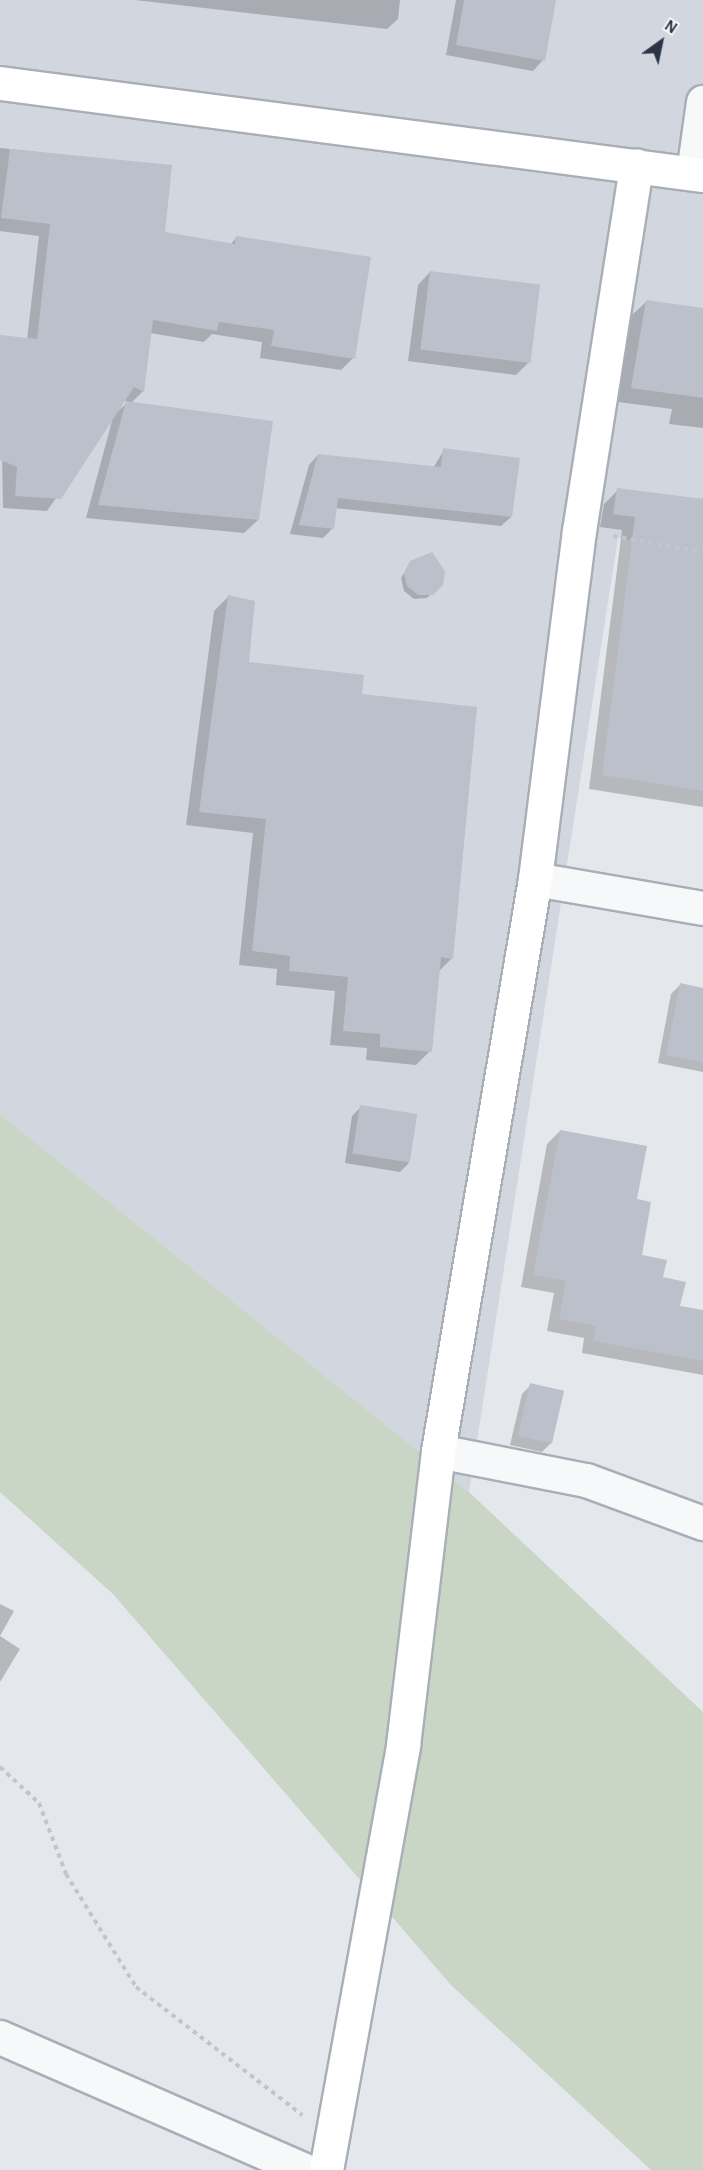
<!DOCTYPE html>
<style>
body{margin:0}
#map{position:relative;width:703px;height:2170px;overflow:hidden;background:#e4e7ec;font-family:"Alegreya Sans",sans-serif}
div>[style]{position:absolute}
.built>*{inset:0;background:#d2d6de}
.green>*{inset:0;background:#c9d6c5}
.shadow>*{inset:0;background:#0003}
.building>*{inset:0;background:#bbc0ca;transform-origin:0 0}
.path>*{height:4px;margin-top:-2px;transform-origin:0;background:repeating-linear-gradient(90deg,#c2c5cb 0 4.5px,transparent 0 9px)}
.roads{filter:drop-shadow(2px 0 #a9aeb7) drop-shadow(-2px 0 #a9aeb7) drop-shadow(0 2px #a9aeb7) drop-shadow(0 -2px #a9aeb7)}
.minor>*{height:33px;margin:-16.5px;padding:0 16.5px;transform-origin:16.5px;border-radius:16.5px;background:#f7f8fa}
.major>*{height:33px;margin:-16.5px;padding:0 16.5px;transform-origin:16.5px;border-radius:16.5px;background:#fff}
span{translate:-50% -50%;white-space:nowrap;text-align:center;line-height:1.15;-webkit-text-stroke:6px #f4f6f9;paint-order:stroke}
.north{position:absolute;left:631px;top:12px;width:60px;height:60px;-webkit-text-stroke:4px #f4f6f9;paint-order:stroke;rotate:33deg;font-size:16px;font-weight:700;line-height:24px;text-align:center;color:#2b3445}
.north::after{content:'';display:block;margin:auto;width:21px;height:27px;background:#2b3445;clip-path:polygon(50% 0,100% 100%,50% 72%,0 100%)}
</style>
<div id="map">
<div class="built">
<div style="clip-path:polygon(0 0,703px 0,703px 552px,618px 538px,469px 1492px,0 1114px)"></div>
</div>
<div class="green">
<div style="clip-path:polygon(0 1114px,469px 1492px,703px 1712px,703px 2170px,651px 2170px,451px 1985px,113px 1594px,0 1492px)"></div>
</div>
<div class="shadow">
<div style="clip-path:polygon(135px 0,400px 0,398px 19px,387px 29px)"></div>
<div style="clip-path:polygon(456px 0,554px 0,543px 60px,533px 71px,446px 55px)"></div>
<div style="clip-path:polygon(evenodd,0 148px,170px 166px,163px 234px,230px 245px,236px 238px,353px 358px,341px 370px,260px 358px,262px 342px,212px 334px,204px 342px,150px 333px,143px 391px,131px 403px,258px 520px,244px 533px,86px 518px,113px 417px,47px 511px,3px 508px,0 337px,27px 340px,39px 236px,0 231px,0 148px,124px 400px,128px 402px,117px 412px,124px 400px)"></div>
<div style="clip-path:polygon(430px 272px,529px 362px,516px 375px,408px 361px,418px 285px)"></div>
<div style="clip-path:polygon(646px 302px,703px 309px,703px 428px,669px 424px,672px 409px,618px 402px,632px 315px)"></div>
<div style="clip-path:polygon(444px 450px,511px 517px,501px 526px,335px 508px,333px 528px,323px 538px,290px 534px,309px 465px,318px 455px,433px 468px)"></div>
<div style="clip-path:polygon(618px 490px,702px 501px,703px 496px,703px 807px,589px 789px,622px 530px,600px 527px,604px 504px)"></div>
<div style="clip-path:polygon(411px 562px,441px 584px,427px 598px,414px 599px,404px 591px,401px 578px)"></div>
<div style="clip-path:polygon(228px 597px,247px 663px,361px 695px,452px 958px,438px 972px,430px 1051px,416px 1065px,366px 1060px,367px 1048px,330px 1045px,335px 991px,276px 985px,277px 969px,239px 965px,253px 833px,186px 825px,214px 611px)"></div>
<div style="clip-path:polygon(680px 985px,703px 989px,703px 1072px,658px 1063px,671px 994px)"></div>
<div style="clip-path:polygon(361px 1107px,409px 1163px,400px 1172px,345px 1163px,352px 1116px)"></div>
<div style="clip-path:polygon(560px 1131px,635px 1200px,640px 1256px,678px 1307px,703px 1312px,703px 1375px,582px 1353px,584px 1338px,547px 1331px,554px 1293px,521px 1287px,547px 1144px)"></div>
<div style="clip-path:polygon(531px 1385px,551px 1443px,542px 1452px,510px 1445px,522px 1394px)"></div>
<div style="clip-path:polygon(0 1604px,14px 1611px,0 1636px)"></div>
<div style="clip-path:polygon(0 1636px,20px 1649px,0 1682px)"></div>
</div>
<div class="building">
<div style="clip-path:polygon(464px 0,556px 0,545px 61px,456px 45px)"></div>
<div style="clip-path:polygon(10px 149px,172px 165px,165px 232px,235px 244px,236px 236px,371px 257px,355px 359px,271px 346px,274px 330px,219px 322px,217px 331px,153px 320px,144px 392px,134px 387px,61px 499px,15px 496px,17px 467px,0 460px,0 335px,37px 339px,50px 224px,1px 218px)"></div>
<div style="left:430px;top:271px;width:111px;height:79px;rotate:7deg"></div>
<div style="clip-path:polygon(646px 300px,703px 308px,703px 398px,631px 388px)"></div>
<div style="clip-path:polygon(126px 401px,273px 421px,259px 520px,98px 505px)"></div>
<div style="clip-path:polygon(443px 448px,520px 458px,512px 517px,338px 498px,334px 529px,299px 525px,318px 454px,441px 467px)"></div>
<div style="clip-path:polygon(617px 488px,703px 499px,703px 791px,602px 775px,635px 517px,613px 514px)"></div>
<div style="clip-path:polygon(432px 552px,445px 571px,443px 585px,433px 595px,418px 595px,407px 586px,404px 573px,410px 561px)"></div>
<div style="clip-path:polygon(228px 595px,255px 601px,249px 662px,364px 675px,362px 694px,477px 707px,453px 959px,441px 957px,432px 1052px,380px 1047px,380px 1034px,343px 1031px,348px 977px,289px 971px,290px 956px,252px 951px,266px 819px,199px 812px)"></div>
<div style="clip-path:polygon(680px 983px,703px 988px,703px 1062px,666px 1055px)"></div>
<div style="left:360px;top:1105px;width:58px;height:49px;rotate:9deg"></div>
<div style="clip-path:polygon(560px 1130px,647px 1146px,637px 1199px,651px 1202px,642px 1255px,667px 1260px,663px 1277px,686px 1282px,680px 1306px,703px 1310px,703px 1361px,593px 1341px,596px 1326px,559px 1319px,566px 1281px,533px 1275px)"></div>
<div style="left:530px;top:1383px;width:35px;height:54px;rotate:13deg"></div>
</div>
<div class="path">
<div style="left:613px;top:536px;width:91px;rotate:10.1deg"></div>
<div style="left:0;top:1767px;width:53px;rotate:42.7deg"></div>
<div style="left:39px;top:1803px;width:76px;rotate:69.2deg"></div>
<div style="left:66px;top:1874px;width:133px;rotate:58.2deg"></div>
<div style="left:136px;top:1987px;width:210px;rotate:37.6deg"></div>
</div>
<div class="roads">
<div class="minor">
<div style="left:693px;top:173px;width:72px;rotate:-82deg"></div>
<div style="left:535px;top:879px;width:170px;rotate:9.8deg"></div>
<div style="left:438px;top:1451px;width:151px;rotate:11.1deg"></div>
<div style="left:586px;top:1480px;width:125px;rotate:20.2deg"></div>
<div style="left:0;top:2037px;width:333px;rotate:23.6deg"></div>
</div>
<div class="major">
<div style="left:0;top:83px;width:709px;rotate:7.46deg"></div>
<div style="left:326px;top:2170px;width:432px;rotate:-79.7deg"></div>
<div style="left:403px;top:1745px;width:296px;rotate:-83.2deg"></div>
<div style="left:438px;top:1451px;width:580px;rotate:-80.38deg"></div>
<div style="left:535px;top:879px;width:351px;rotate:-82.8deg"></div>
<div style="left:579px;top:531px;width:370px;rotate:-81.1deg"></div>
</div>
</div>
<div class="north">N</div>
</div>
